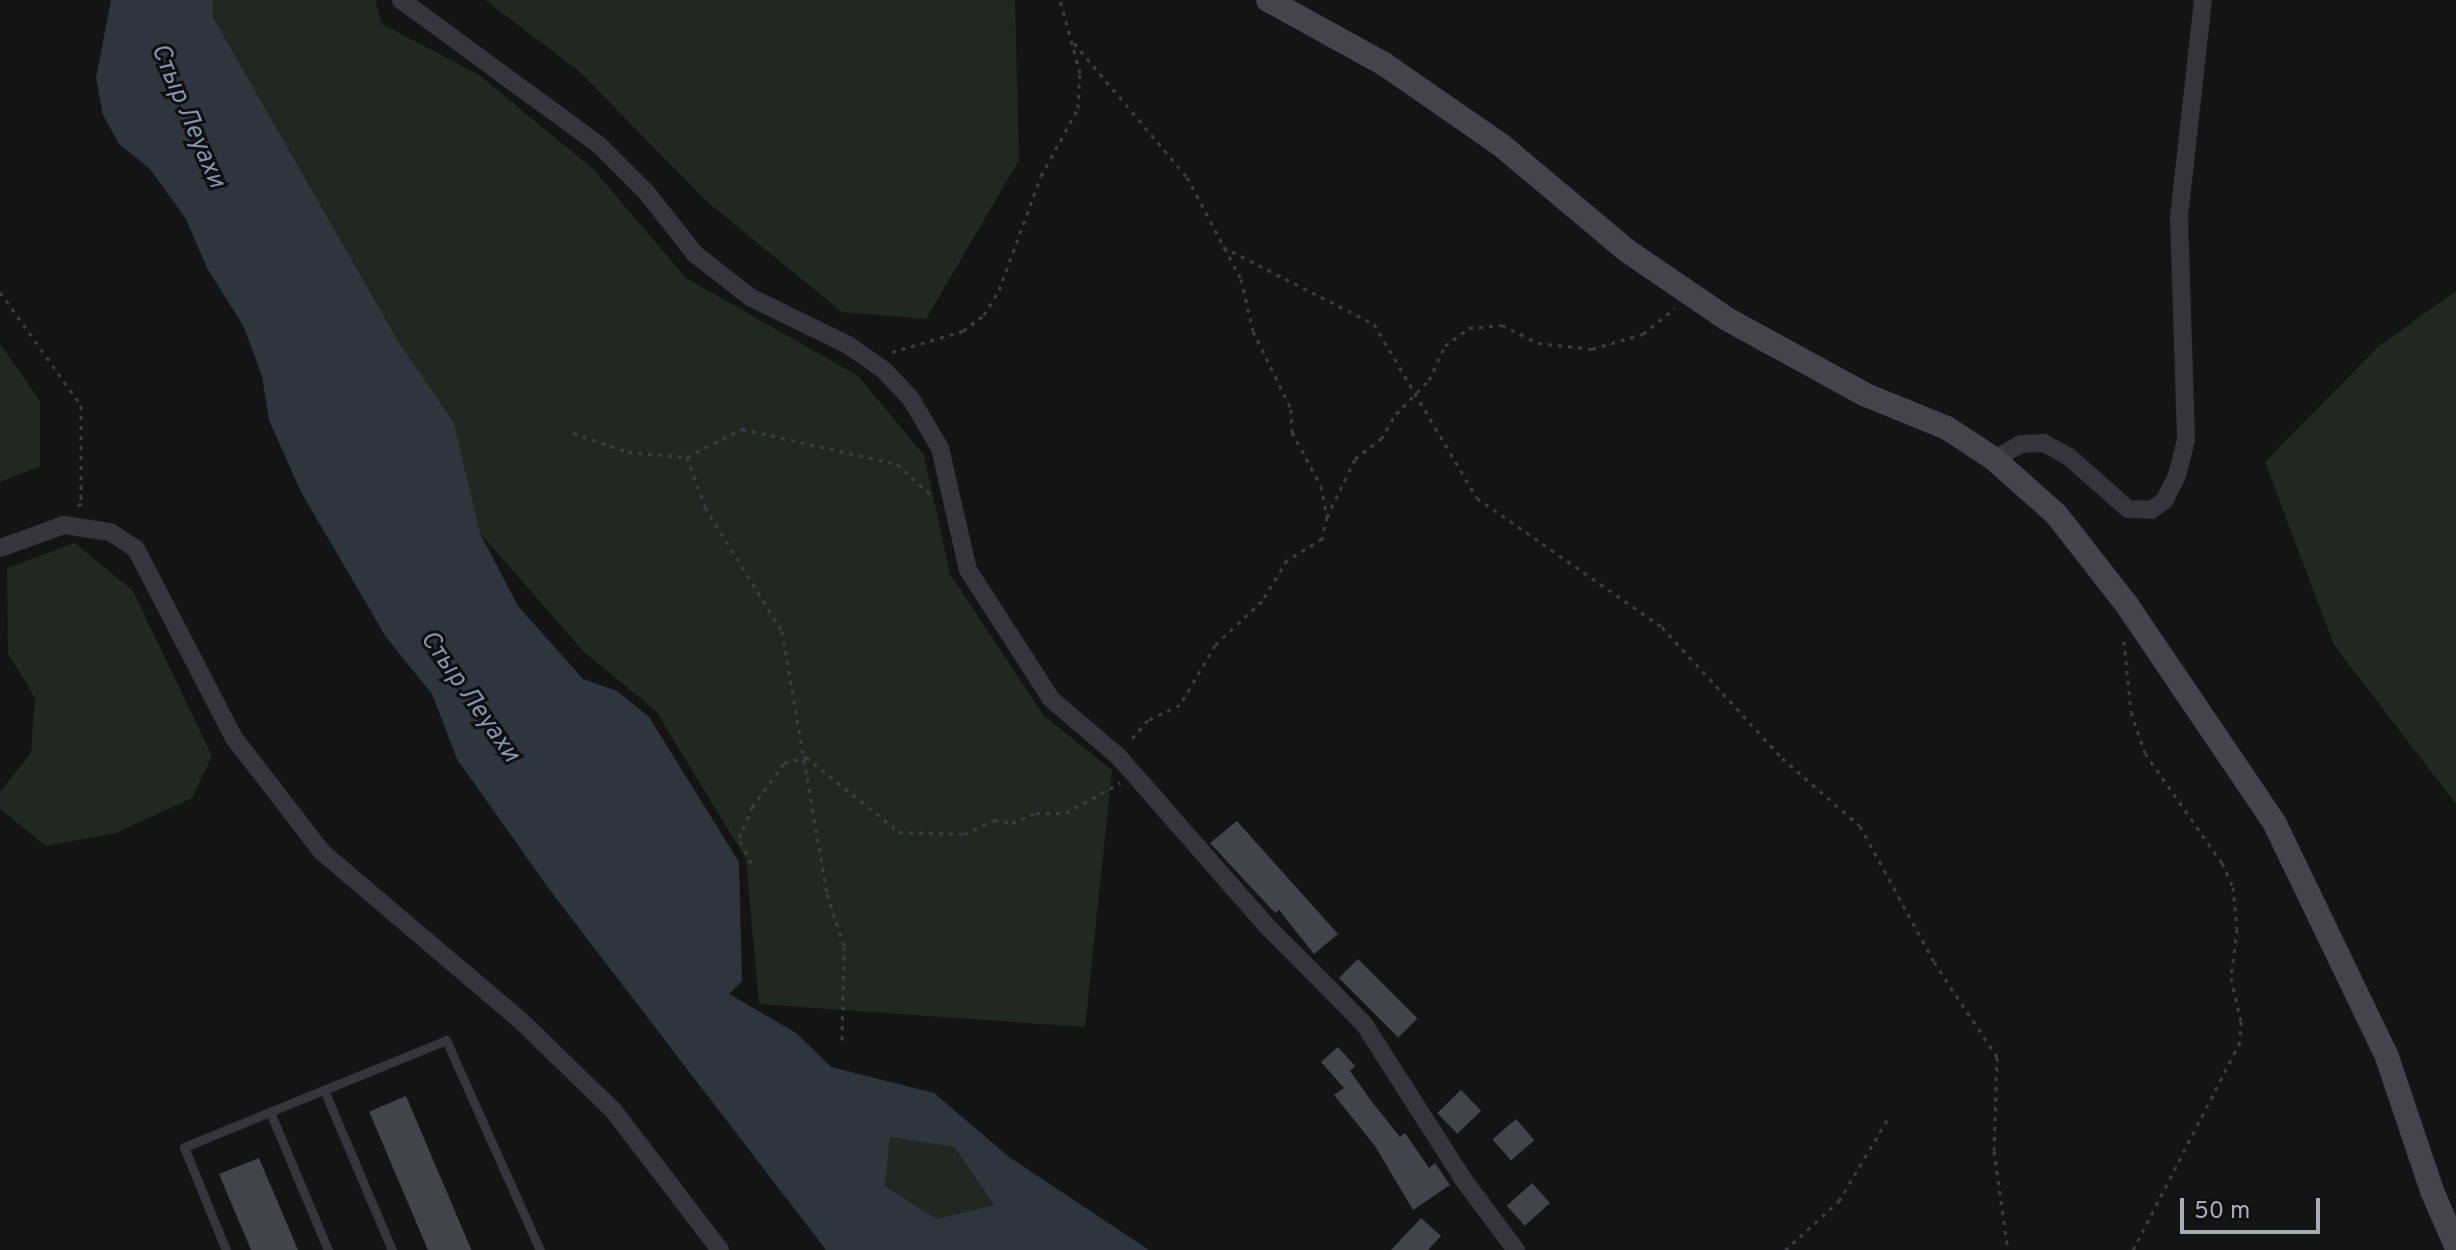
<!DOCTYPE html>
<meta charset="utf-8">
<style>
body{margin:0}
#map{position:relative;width:2456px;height:1250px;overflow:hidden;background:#141415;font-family:Overpass,sans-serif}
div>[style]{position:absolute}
.green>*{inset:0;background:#212822}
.water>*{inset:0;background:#2f353d}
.building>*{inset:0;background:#434448;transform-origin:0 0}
.path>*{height:3px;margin-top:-1.5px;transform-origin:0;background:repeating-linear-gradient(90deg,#3c3c41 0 4px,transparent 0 10px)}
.lane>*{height:9px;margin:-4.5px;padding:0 4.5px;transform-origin:4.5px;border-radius:4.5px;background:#36363a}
.street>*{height:18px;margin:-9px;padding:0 9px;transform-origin:9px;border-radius:9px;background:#36363a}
.secondary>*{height:24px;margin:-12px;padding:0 12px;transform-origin:12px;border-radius:12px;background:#44444a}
span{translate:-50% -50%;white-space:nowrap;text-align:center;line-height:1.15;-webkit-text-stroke:6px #0f0f10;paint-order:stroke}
.water-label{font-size:26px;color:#8293ab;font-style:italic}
.scale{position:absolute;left:2180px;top:1198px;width:140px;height:36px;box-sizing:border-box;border:4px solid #a7aab4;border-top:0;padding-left:10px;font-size:24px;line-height:28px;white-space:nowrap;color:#a7aab4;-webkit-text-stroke:6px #0f0f10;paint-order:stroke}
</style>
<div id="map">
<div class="green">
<div style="clip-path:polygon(213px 0,375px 0,382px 24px,479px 75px,593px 169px,686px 278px,858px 376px,924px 455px,950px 574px,1044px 716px,1112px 770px,1085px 1027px,759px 1004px,746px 859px,656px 711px,584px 652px,480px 533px,454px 423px,400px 344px,213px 17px)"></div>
<div style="clip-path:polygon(485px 0,1015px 0,1019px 160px,926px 319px,842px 312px,706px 201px,580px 72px)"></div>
<div style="clip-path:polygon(2456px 291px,2456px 804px,2334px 645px,2265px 462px,2379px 346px)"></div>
<div style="clip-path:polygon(0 344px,40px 401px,40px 466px,0 482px)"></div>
<div style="clip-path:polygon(75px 543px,133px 591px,212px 756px,192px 798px,116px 833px,46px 846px,0 809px,0 792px,31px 753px,35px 698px,8px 653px,7px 568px)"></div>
<div style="clip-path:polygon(890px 1137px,954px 1147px,994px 1205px,937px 1219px,885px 1186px)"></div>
</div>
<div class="water">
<div style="clip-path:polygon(evenodd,111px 0,213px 0,213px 17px,400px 344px,454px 423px,480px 533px,518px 606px,583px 679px,617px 691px,649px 717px,739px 862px,742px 981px,729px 994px,796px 1033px,831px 1067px,934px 1093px,1009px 1157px,1149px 1250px,826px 1250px,552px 893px,457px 759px,432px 694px,386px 637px,301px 492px,269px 420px,262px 376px,244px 327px,207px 268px,186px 219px,150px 169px,119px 144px,103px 115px,96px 78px,111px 0,890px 1137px,954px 1147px,994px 1205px,937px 1219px,885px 1186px,890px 1137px)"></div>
</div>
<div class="building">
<div style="clip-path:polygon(1237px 821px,1338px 934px,1314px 954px,1279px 910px,1275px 913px,1210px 843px)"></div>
<div style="left:1358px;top:959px;width:84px;height:27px;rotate:45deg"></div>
<div style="clip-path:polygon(1338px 1047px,1355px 1066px,1350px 1071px,1372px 1102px,1400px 1137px,1405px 1133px,1429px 1168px,1435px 1163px,1450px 1185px,1413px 1210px,1375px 1146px,1334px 1095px,1344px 1088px,1321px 1062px)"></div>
<div style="left:1461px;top:1090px;width:29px;height:33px;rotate:46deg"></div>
<div style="left:406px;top:1096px;width:168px;height:40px;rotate:67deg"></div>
<div style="left:1516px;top:1119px;width:28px;height:31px;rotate:49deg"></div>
<div style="clip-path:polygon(259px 1158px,298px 1250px,251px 1250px,219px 1174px)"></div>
<div style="left:1532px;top:1183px;width:27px;height:34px;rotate:48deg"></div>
<div style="clip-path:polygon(1421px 1218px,1441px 1236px,1428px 1250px,1391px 1250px)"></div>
</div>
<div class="path">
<div style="left:1074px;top:43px;width:175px;rotate:49.9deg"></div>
<div style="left:1187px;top:177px;width:115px;rotate:62.1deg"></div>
<div style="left:1241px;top:279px;width:53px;rotate:77deg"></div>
<div style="left:1253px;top:331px;width:87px;rotate:64deg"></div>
<div style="left:1291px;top:409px;width:23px;rotate:88deg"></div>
<div style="left:1292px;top:432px;width:61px;rotate:61.8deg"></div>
<div style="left:1321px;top:486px;width:32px;rotate:79deg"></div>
<div style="left:1327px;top:517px;width:23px;rotate:103deg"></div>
<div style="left:1322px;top:539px;width:41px;rotate:149deg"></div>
<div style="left:1287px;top:560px;width:48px;rotate:121.4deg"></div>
<div style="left:1262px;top:601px;width:64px;rotate:136.9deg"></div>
<div style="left:1215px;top:645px;width:69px;rotate:120.3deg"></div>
<div style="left:1180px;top:705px;width:35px;rotate:155deg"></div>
<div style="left:1148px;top:720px;width:28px;rotate:131deg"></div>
<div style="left:1223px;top:247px;width:169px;rotate:27deg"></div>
<div style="left:1374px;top:324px;width:202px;rotate:59.4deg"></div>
<div style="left:1477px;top:498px;width:226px;rotate:34.9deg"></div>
<div style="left:1662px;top:627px;width:178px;rotate:47.5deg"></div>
<div style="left:1782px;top:758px;width:103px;rotate:41.1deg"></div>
<div style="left:1860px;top:826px;width:155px;rotate:61.4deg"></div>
<div style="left:1934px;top:962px;width:114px;rotate:56.4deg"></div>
<div style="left:1997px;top:1057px;width:94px;rotate:91.8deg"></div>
<div style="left:1994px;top:1151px;width:100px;rotate:82deg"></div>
<div style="left:0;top:292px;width:139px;rotate:54.4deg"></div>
<div style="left:81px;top:405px;width:98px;rotate:90deg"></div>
<div style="left:81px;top:503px;width:8px;rotate:130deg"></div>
<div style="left:892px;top:352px;width:74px;rotate:-16.5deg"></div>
<div style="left:963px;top:331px;width:26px;rotate:-37deg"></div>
<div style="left:984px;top:315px;width:29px;rotate:-59deg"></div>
<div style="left:999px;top:290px;width:121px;rotate:-69.8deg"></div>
<div style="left:1041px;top:176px;width:77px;rotate:-61.4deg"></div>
<div style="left:1078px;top:108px;width:35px;rotate:-87deg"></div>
<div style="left:1080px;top:73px;width:76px;rotate:-105.3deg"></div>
<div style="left:573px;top:433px;width:58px;rotate:19.1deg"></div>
<div style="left:628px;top:452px;width:59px;rotate:4.8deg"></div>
<div style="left:687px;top:457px;width:62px;rotate:-27deg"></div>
<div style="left:742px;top:429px;width:159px;rotate:12.7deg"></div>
<div style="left:897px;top:464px;width:46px;rotate:42.4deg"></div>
<div style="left:687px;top:457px;width:53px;rotate:70.2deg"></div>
<div style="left:705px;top:507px;width:146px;rotate:58.2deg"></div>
<div style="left:782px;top:631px;width:267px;rotate:80.3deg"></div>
<div style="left:827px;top:894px;width:55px;rotate:71.9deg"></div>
<div style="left:844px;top:946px;width:98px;rotate:91.2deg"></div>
<div style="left:1327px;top:517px;width:64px;rotate:-64.2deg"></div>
<div style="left:1355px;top:459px;width:33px;rotate:-38deg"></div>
<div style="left:1381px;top:439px;width:29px;rotate:-59deg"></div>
<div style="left:1396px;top:414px;width:47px;rotate:-45.9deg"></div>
<div style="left:1429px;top:380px;width:38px;rotate:-65deg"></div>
<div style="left:1445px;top:346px;width:30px;rotate:-37deg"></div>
<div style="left:1469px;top:328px;width:33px;rotate:-5deg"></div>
<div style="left:1502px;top:325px;width:40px;rotate:26.6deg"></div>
<div style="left:1538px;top:343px;width:54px;rotate:6.3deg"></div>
<div style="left:1592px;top:349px;width:53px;rotate:-16.4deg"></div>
<div style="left:1643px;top:334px;width:41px;rotate:-39.1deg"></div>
<div style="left:2124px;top:641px;width:71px;rotate:84.4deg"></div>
<div style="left:2131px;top:712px;width:43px;rotate:71.1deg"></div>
<div style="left:2145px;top:753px;width:134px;rotate:55deg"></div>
<div style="left:2222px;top:863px;width:26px;rotate:65deg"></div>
<div style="left:2233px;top:887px;width:42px;rotate:84.6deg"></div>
<div style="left:2237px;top:929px;width:49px;rotate:97deg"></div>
<div style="left:2231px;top:978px;width:44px;rotate:76.9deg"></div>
<div style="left:2241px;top:1021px;width:21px;rotate:93deg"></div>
<div style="left:2240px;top:1042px;width:234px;rotate:117.2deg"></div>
<div style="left:751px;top:863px;width:28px;rotate:-116deg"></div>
<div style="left:739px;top:838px;width:34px;rotate:-67deg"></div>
<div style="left:752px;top:807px;width:54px;rotate:-54deg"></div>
<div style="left:784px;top:763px;width:23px;rotate:-15deg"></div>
<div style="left:806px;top:757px;width:119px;rotate:38.9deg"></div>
<div style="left:899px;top:832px;width:65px;rotate:1.8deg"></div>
<div style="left:964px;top:834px;width:33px;rotate:-25deg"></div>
<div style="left:994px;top:820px;width:18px;rotate:9deg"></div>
<div style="left:1012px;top:823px;width:26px;rotate:-23deg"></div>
<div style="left:1036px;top:813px;width:30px"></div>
<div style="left:1066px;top:813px;width:62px;rotate:-29.1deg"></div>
<div style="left:1785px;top:1250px;width:73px;rotate:-42.2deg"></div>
<div style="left:1839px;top:1201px;width:100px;rotate:-59.3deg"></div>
</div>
<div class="lane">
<div style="left:324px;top:1090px;width:174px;rotate:67deg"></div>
<div style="left:270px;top:1112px;width:150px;rotate:67.2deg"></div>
<div style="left:226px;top:1250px;width:111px;rotate:-112.2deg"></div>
<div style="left:184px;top:1147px;width:283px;rotate:-22.2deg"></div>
<div style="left:446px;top:1040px;width:230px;rotate:65.9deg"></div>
</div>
<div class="street">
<div style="left:401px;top:0;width:245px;rotate:36.2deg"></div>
<div style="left:599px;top:145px;width:68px;rotate:45deg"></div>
<div style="left:647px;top:193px;width:78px;rotate:51.8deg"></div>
<div style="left:695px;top:254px;width:70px;rotate:38deg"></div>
<div style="left:750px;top:297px;width:109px;rotate:26.1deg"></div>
<div style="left:848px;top:345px;width:44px;rotate:34.8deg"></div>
<div style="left:884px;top:370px;width:40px;rotate:47deg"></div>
<div style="left:911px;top:399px;width:57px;rotate:59.4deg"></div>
<div style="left:940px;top:448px;width:125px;rotate:77.1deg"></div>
<div style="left:968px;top:570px;width:153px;rotate:57.2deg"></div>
<div style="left:1051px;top:699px;width:88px;rotate:40.4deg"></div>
<div style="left:1118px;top:756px;width:226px;rotate:48.8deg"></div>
<div style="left:1267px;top:926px;width:138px;rotate:45.3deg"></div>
<div style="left:1364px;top:1024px;width:184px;rotate:57.4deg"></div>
<div style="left:1463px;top:1179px;width:89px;rotate:53.3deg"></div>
<div style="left:1994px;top:459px;width:31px;rotate:-29deg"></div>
<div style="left:2021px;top:444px;width:23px;rotate:-2deg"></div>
<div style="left:2044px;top:443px;width:29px;rotate:29deg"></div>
<div style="left:2069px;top:457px;width:79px;rotate:41.4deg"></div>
<div style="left:2128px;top:509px;width:23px;rotate:2deg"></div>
<div style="left:2151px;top:510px;width:16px;rotate:-35deg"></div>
<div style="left:2164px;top:501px;width:28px;rotate:-63deg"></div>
<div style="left:2177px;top:476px;width:38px;rotate:-76deg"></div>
<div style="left:2186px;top:439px;width:222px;rotate:-91.8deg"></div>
<div style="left:2179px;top:217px;width:218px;rotate:-83.7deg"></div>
<div style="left:0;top:548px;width:68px;rotate:-19.8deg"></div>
<div style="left:64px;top:525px;width:47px;rotate:8.7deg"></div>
<div style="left:110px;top:532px;width:31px;rotate:33deg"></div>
<div style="left:136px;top:549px;width:213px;rotate:62.6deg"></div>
<div style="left:234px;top:738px;width:144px;rotate:52.3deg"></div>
<div style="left:322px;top:852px;width:258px;rotate:40.3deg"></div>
<div style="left:519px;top:1019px;width:131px;rotate:44.1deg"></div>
<div style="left:613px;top:1110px;width:176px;rotate:52.6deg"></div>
</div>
<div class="secondary">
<div style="left:1268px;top:0;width:132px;rotate:28.9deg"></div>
<div style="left:1384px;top:64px;width:142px;rotate:34.7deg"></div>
<div style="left:1501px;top:145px;width:163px;rotate:40deg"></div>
<div style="left:1626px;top:250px;width:122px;rotate:34.3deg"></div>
<div style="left:1727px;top:319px;width:158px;rotate:28.7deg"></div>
<div style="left:1866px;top:395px;width:87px;rotate:22.2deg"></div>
<div style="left:1947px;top:428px;width:56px;rotate:33.4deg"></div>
<div style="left:1994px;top:459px;width:83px;rotate:41.6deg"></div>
<div style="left:2056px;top:514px;width:115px;rotate:52deg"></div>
<div style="left:2127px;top:605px;width:264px;rotate:55.9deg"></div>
<div style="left:2275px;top:824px;width:259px;rotate:64.3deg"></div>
<div style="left:2387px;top:1057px;width:141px;rotate:71.4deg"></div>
<div style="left:2432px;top:1191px;width:60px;rotate:66.4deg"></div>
</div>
<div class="water-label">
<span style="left:187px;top:116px;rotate:67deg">Стыр Леуахи</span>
<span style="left:469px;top:697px;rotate:55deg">Стыр Леуахи</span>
</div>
<div class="scale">50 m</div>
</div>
